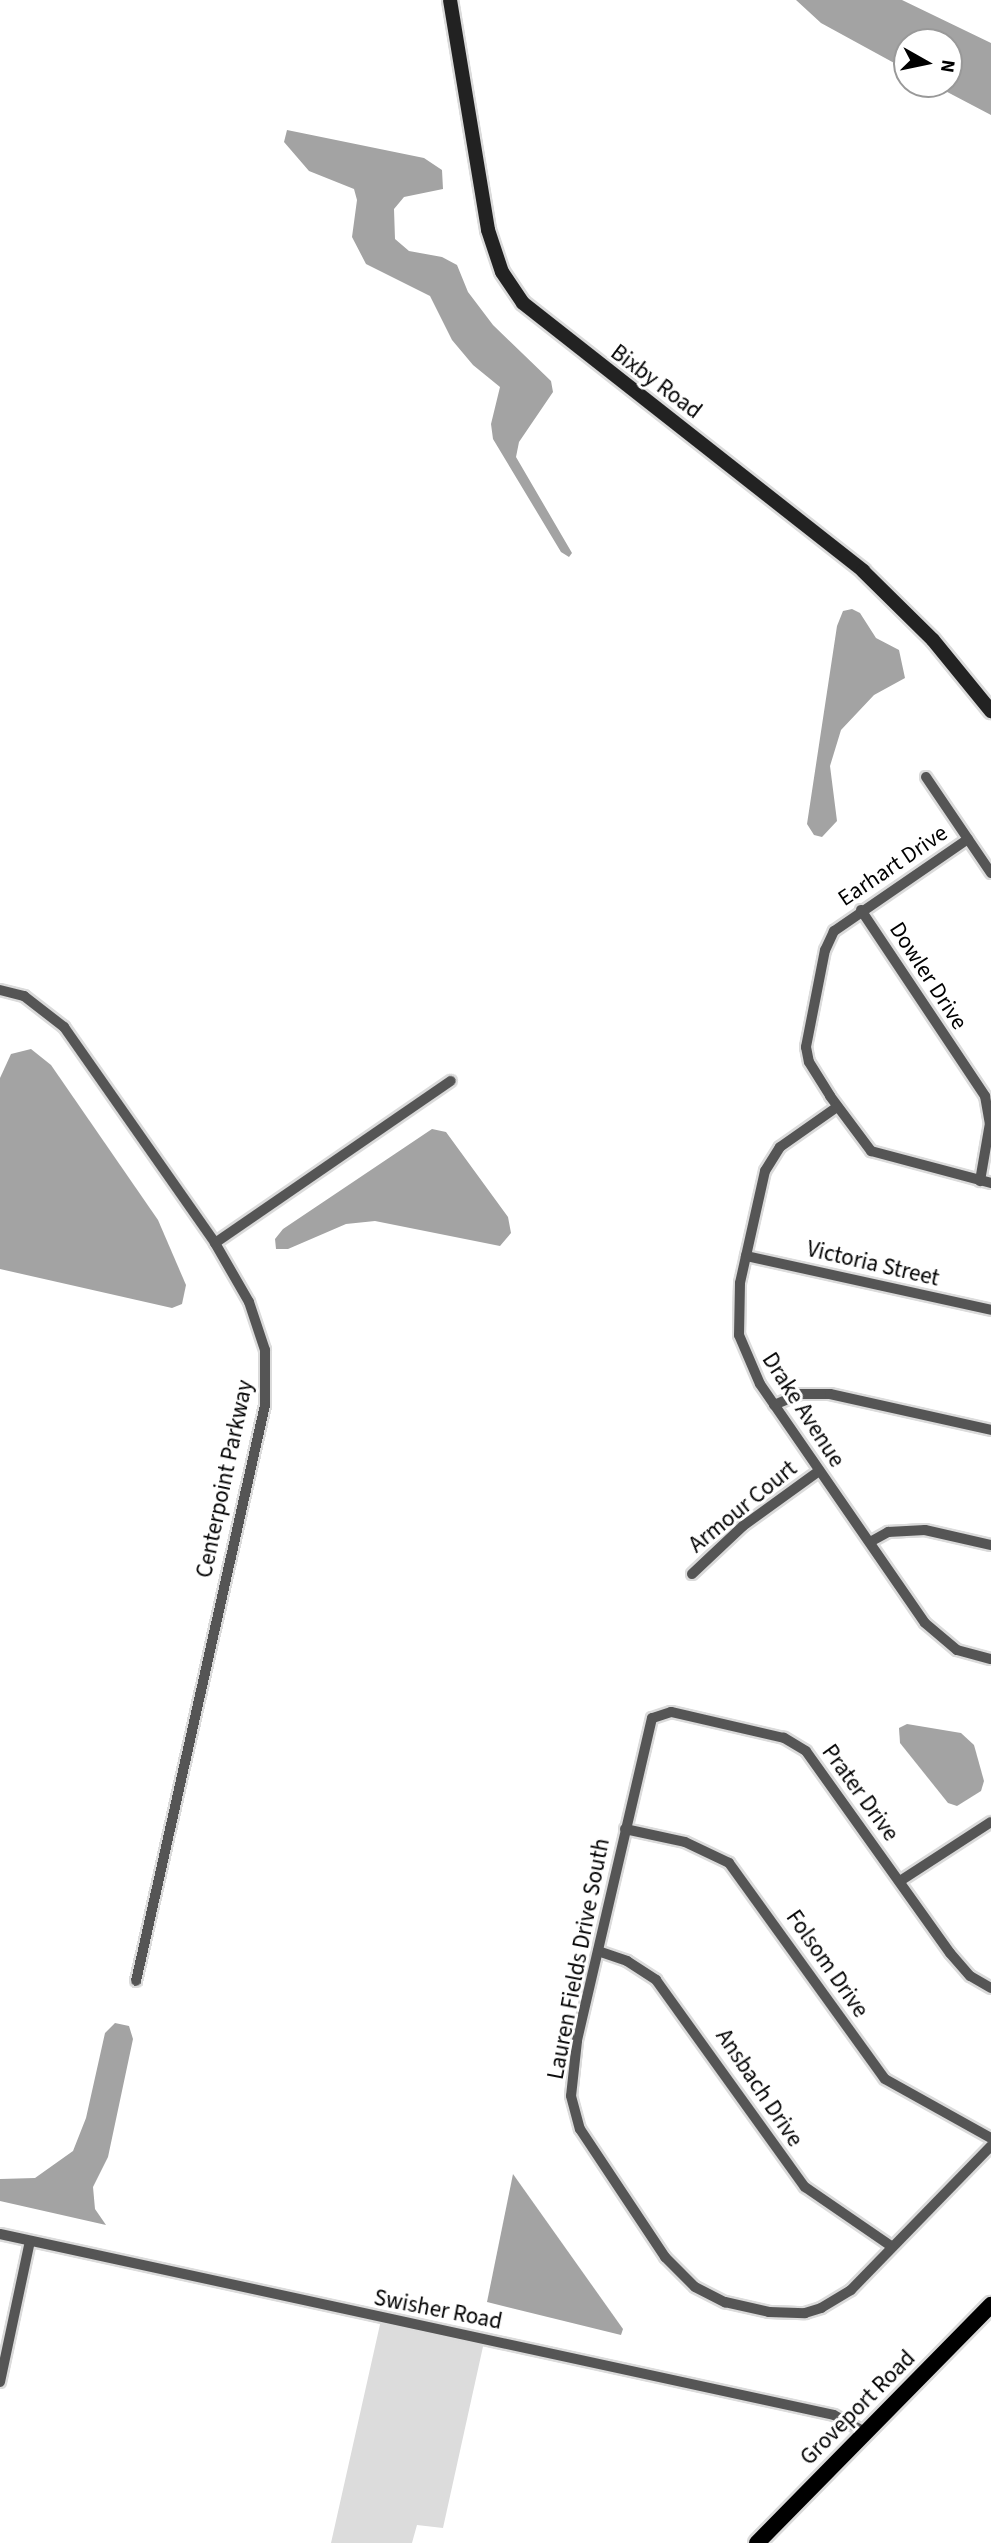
<!DOCTYPE html>
<style>
body{margin:0}
#map{position:relative;width:991px;height:2543px;overflow:hidden;background:#fff;font-family:"Source Sans 3",sans-serif}
div>[style]{position:absolute}
.green>*{inset:0;background:#dcdcdc}
.water>*{inset:0;background:#a3a3a3}
.roads{filter:drop-shadow(2px 0 #dbdbdb) drop-shadow(-2px 0 #dbdbdb) drop-shadow(0 2px #dbdbdb) drop-shadow(0 -2px #dbdbdb)}
.street>*{height:10px;margin:-5px;padding:0 5px;transform-origin:5px;border-radius:5px;background:#555}
.secondary>*{height:14px;margin:-7px;padding:0 7px;transform-origin:7px;border-radius:7px;background:#222}
.primary>*{height:16px;margin:-8px;padding:0 8px;transform-origin:8px;border-radius:8px;background:#000}
span{translate:-50% -50%;white-space:nowrap;text-align:center;line-height:1.15;-webkit-text-stroke:6px #fff;paint-order:stroke}
.street-label{font-size:23px;color:#000}
.north{position:absolute;left:893px;top:28px;width:70px;height:70px;box-sizing:border-box;background:#fff;border:2px solid #999;border-radius:50%;rotate:99deg;font-size:19px;font-weight:700;line-height:28px;text-align:center;color:#000}
.north::after{content:'';display:block;margin:auto;width:24px;height:32px;background:#000;clip-path:polygon(50% 0,100% 100%,50% 72%,0 100%)}
</style>
<div id="map">
<div class="green">
<div style="clip-path:polygon(383px 2311px,486px 2333px,443px 2528px,417px 2525px,412px 2543px,331px 2543px)"></div>
</div>
<div class="water">
<div style="clip-path:polygon(796px 0,902px 0,991px 43px,991px 115px,932px 84px,949px 84px,949px 42px,907px 42px,907px 70px,821px 23px)"></div>
<div style="clip-path:polygon(287px 130px,424px 158px,442px 170px,443px 189px,404px 197px,394px 209px,395px 239px,409px 251px,442px 257px,457px 265px,468px 292px,493px 325px,551px 381px,553px 392px,519px 442px,516px 457px,572px 553px,569px 557px,561px 552px,493px 439px,491px 424px,500px 387px,473px 365px,452px 340px,430px 296px,366px 264px,352px 237px,357px 200px,354px 189px,309px 171px,284px 142px)"></div>
<div style="clip-path:polygon(852px 609px,860px 613px,876px 638px,899px 650px,905px 678px,874px 695px,841px 730px,830px 766px,837px 821px,822px 837px,814px 835px,807px 824px,837px 626px,843px 611px)"></div>
<div style="clip-path:polygon(31px 1049px,51px 1065px,158px 1220px,186px 1285px,182px 1304px,172px 1308px,0 1269px,0 1078px,11px 1054px)"></div>
<div style="clip-path:polygon(432px 1129px,446px 1132px,508px 1217px,511px 1233px,500px 1246px,375px 1221px,346px 1224px,288px 1249px,276px 1249px,275px 1239px,283px 1229px)"></div>
<div style="clip-path:polygon(907px 1724px,961px 1733px,974px 1745px,984px 1781px,981px 1791px,957px 1806px,948px 1803px,900px 1743px,899px 1728px)"></div>
<div style="clip-path:polygon(115px 2023px,129px 2026px,133px 2039px,108px 2157px,93px 2187px,95px 2209px,106px 2225px,0 2201px,0 2179px,35px 2178px,73px 2151px,86px 2118px,105px 2033px)"></div>
<div style="clip-path:polygon(513px 2174px,623px 2329px,621px 2335px,487px 2302px)"></div>
</div>
<div class="roads">
<div class="street">
<div style="left:926px;top:777px;width:116px;rotate:55.9deg"></div>
<div style="left:968px;top:839px;width:163px;rotate:145.5deg"></div>
<div style="left:834px;top:931px;width:21px;rotate:115deg"></div>
<div style="left:825px;top:950px;width:99px;rotate:101.1deg"></div>
<div style="left:806px;top:1047px;width:15px;rotate:79deg"></div>
<div style="left:809px;top:1062px;width:40px;rotate:58deg"></div>
<div style="left:830px;top:1096px;width:69px;rotate:53.3deg"></div>
<div style="left:871px;top:1151px;width:124px;rotate:14.9deg"></div>
<div style="left:861px;top:910px;width:224px;rotate:56.3deg"></div>
<div style="left:985px;top:1096px;width:27px;rotate:80deg"></div>
<div style="left:990px;top:1123px;width:59px;rotate:99.8deg"></div>
<div style="left:0;top:990px;width:25px;rotate:14deg"></div>
<div style="left:24px;top:996px;width:51px;rotate:37.8deg"></div>
<div style="left:64px;top:1027px;width:264px;rotate:55deg"></div>
<div style="left:215px;top:1243px;width:68px;rotate:60deg"></div>
<div style="left:249px;top:1302px;width:51px;rotate:71.6deg"></div>
<div style="left:265px;top:1350px;width:55px;rotate:90deg"></div>
<div style="left:265px;top:1405px;width:590px;rotate:102.62deg"></div>
<div style="left:837px;top:1107px;width:70px;rotate:144.9deg"></div>
<div style="left:780px;top:1147px;width:28px;rotate:122deg"></div>
<div style="left:765px;top:1171px;width:115px;rotate:102.6deg"></div>
<div style="left:740px;top:1283px;width:52px;rotate:91.1deg"></div>
<div style="left:739px;top:1335px;width:53px;rotate:66.8deg"></div>
<div style="left:760px;top:1384px;width:290px;rotate:55.4deg"></div>
<div style="left:925px;top:1623px;width:42px;rotate:40.2deg"></div>
<div style="left:957px;top:1650px;width:35px;rotate:15deg"></div>
<div style="left:215px;top:1243px;width:286px;rotate:-34.5deg"></div>
<div style="left:746px;top:1256px;width:251px;rotate:12.4deg"></div>
<div style="left:774px;top:1405px;width:28px;rotate:-23deg"></div>
<div style="left:800px;top:1394px;width:30px"></div>
<div style="left:830px;top:1394px;width:165px;rotate:12.6deg"></div>
<div style="left:870px;top:1542px;width:21px;rotate:-29deg"></div>
<div style="left:888px;top:1532px;width:37px;rotate:-3deg"></div>
<div style="left:925px;top:1530px;width:68px;rotate:12.8deg"></div>
<div style="left:692px;top:1574px;width:70px;rotate:-43.3deg"></div>
<div style="left:743px;top:1526px;width:94px;rotate:-35.9deg"></div>
<div style="left:625px;top:1829px;width:61px;rotate:12.2deg"></div>
<div style="left:685px;top:1842px;width:49px;rotate:25.5deg"></div>
<div style="left:729px;top:1863px;width:266px;rotate:54.2deg"></div>
<div style="left:885px;top:2079px;width:121px;rotate:29.1deg"></div>
<div style="left:900px;top:1881px;width:108px;rotate:-33deg"></div>
<div style="left:598px;top:1951px;width:31px;rotate:19deg"></div>
<div style="left:627px;top:1961px;width:35px;rotate:33deg"></div>
<div style="left:656px;top:1980px;width:255px;rotate:54.3deg"></div>
<div style="left:805px;top:2187px;width:104px;rotate:34.5deg"></div>
<div style="left:991px;top:1988px;width:24px;rotate:-150deg"></div>
<div style="left:970px;top:1976px;width:30px;rotate:-131deg"></div>
<div style="left:950px;top:1953px;width:248px;rotate:-125.5deg"></div>
<div style="left:806px;top:1751px;width:26px;rotate:-149deg"></div>
<div style="left:784px;top:1738px;width:116px;rotate:-167deg"></div>
<div style="left:671px;top:1712px;width:20px;rotate:162deg"></div>
<div style="left:652px;top:1718px;width:332px;rotate:103.1deg"></div>
<div style="left:577px;top:2041px;width:55px;rotate:96.2deg"></div>
<div style="left:571px;top:2096px;width:34px;rotate:75deg"></div>
<div style="left:580px;top:2129px;width:154px;rotate:56.4deg"></div>
<div style="left:665px;top:2257px;width:42px;rotate:45deg"></div>
<div style="left:695px;top:2287px;width:34px;rotate:27deg"></div>
<div style="left:725px;top:2302px;width:45px;rotate:12.8deg"></div>
<div style="left:769px;top:2312px;width:36px;rotate:2deg"></div>
<div style="left:805px;top:2313px;width:17px;rotate:-17deg"></div>
<div style="left:821px;top:2308px;width:35px;rotate:-31deg"></div>
<div style="left:851px;top:2290px;width:201px;rotate:-45.8deg"></div>
<div style="left:0;top:2234px;width:853px;rotate:12.24deg"></div>
<div style="left:834px;top:2415px;width:35px;rotate:29deg"></div>
<div style="left:0;top:2382px;width:144px;rotate:-78deg"></div>
</div>
<div class="secondary">
<div style="left:450px;top:0;width:233px;rotate:80.6deg"></div>
<div style="left:488px;top:230px;width:44px;rotate:71.6deg"></div>
<div style="left:502px;top:272px;width:37px;rotate:56deg"></div>
<div style="left:523px;top:303px;width:433px;rotate:38.2deg"></div>
<div style="left:863px;top:571px;width:98px;rotate:44.6deg"></div>
<div style="left:933px;top:640px;width:92px;rotate:50.8deg"></div>
</div>
<div class="primary">
<div style="left:757px;top:2543px;width:334px;rotate:-45.5deg"></div>
</div>
</div>
<div class="street-label">
<span style="left:656px;top:382px;rotate:37deg">Bixby Road</span>
<span style="left:893px;top:866px;rotate:-34deg">Earhart Drive</span>
<span style="left:928px;top:976px;rotate:57deg">Dowler Drive</span>
<span style="left:873px;top:1264px;rotate:13deg">Victoria Street</span>
<span style="left:803px;top:1410px;rotate:57deg">Drake Avenue</span>
<span style="left:225px;top:1479px;rotate:-78deg">Centerpoint Parkway</span>
<span style="left:743px;top:1507px;rotate:-39deg">Armour Court</span>
<span style="left:860px;top:1793px;rotate:54deg">Prater Drive</span>
<span style="left:579px;top:1959px;rotate:-79deg">Lauren Fields Drive South</span>
<span style="left:827px;top:1964px;rotate:55deg">Folsom Drive</span>
<span style="left:759px;top:2088px;rotate:56deg">Ansbach Drive</span>
<span style="left:438px;top:2310px;rotate:11deg">Swisher Road</span>
<span style="left:858px;top:2408px;rotate:-45deg">Groveport Road</span>
</div>
<div class="north">N</div>
</div>
